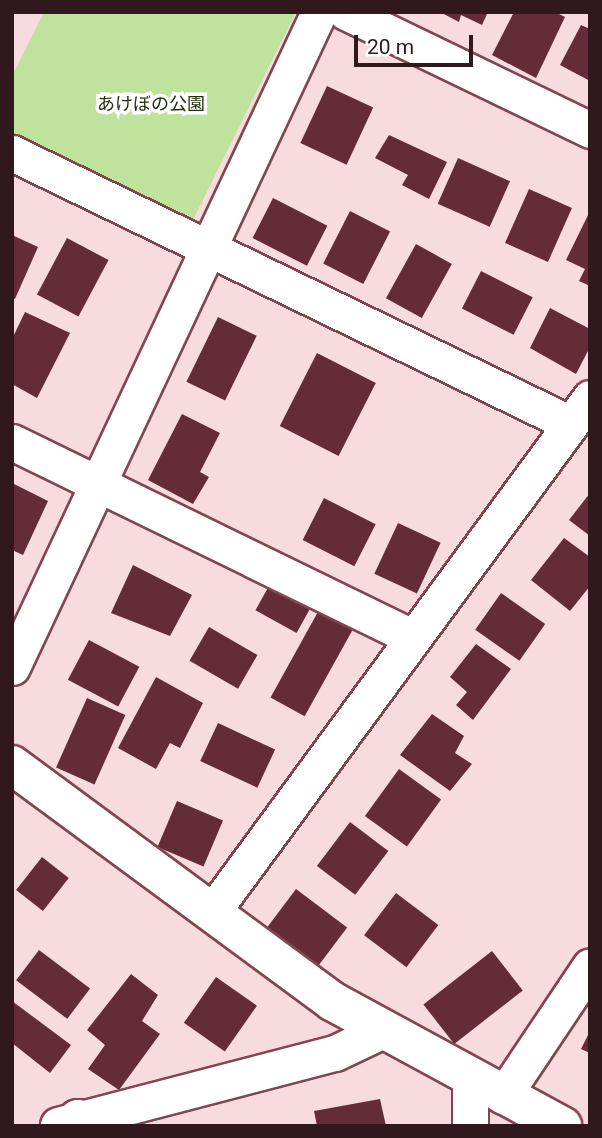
<!DOCTYPE html>
<meta charset="utf-8">
<style>
body{margin:0}
#map{position:relative;width:602px;height:1138px;overflow:hidden;background:#f8dbdf;font-family:Roboto,"Noto Sans JP",sans-serif}
div>[style]{position:absolute}
.green>*{inset:0;background:#bfe29d}
.building>*{inset:0;background:#642c37;transform-origin:0 0}
.roads{filter:drop-shadow(2px 0 #814650) drop-shadow(-2px 0 #814650) drop-shadow(0 2px #814650) drop-shadow(0 -2px #814650)}
.street>*{height:35px;margin:-17.5px;padding:0 17.5px;transform-origin:17.5px;border-radius:17.5px;background:#fff}
.secondary>*{height:38px;margin:-19px;padding:0 19px;transform-origin:19px;border-radius:19px;background:#fff}
span{translate:-50% -50%;white-space:nowrap;text-align:center;line-height:1.15;-webkit-text-stroke:7px #fff;paint-order:stroke}
.park-label{font-size:18px;color:#202f0e}
.frame{position:absolute;inset:0;border:14px solid #31181c;pointer-events:none}
.scale{position:absolute;left:354px;top:35px;width:119px;height:32px;box-sizing:border-box;border:4px solid #31181c;border-top:0;padding-left:9px;font-size:21px;line-height:24px;white-space:nowrap;color:#31181c;-webkit-text-stroke:5px #fff;paint-order:stroke}
</style>
<div id="map">
<div class="green">
<div style="clip-path:polygon(44px 12px,296px 12px,191px 224px,12px 135px,12px 76px)"></div>
</div>
<div class="building">
<div style="clip-path:polygon(440px 12px,488px 12px,482px 25px,461px 15px,459px 22px)"></div>
<div style="clip-path:polygon(514px 12px,555px 12px,565px 17px,536px 78px,492px 55px)"></div>
<div style="clip-path:polygon(581px 25px,590px 29px,590px 81px,560px 65px)"></div>
<div style="left:327px;top:86px;width:51px;height:63px;rotate:25deg"></div>
<div style="clip-path:polygon(389px 135px,447px 162px,429px 199px,402px 185px,408px 175px,375px 158px)"></div>
<div style="left:458px;top:158px;width:57px;height:50px;rotate:24deg"></div>
<div style="left:529px;top:189px;width:47px;height:59px;rotate:24deg"></div>
<div style="left:273px;top:198px;width:61px;height:45px;rotate:27deg"></div>
<div style="left:350px;top:211px;width:45px;height:59px;rotate:27deg"></div>
<div style="clip-path:polygon(590px 211px,590px 286px,579px 281px,585px 269px,566px 260px)"></div>
<div style="clip-path:polygon(12px 235px,38px 247px,15px 299px,12px 298px)"></div>
<div style="left:67px;top:238px;width:47px;height:64px;rotate:28deg"></div>
<div style="left:416px;top:244px;width:41px;height:62px;rotate:29deg"></div>
<div style="left:481px;top:271px;width:58px;height:42px;rotate:27deg"></div>
<div style="clip-path:polygon(550px 308px,590px 329px,590px 347px,576px 374px,530px 348px)"></div>
<div style="clip-path:polygon(25px 312px,70px 333px,37px 398px,12px 384px,12px 339px)"></div>
<div style="left:218px;top:317px;width:43px;height:72px;rotate:26deg"></div>
<div style="left:317px;top:353px;width:66px;height:82px;rotate:27deg"></div>
<div style="clip-path:polygon(182px 414px,220px 433px,200px 472px,209px 477px,193px 504px,148px 480px)"></div>
<div style="clip-path:polygon(12px 483px,48px 501px,23px 555px,12px 550px)"></div>
<div style="clip-path:polygon(590px 493px,590px 536px,569px 520px)"></div>
<div style="left:324px;top:498px;width:58px;height:47px;rotate:27deg"></div>
<div style="left:398px;top:523px;width:47px;height:56px;rotate:25deg"></div>
<div style="clip-path:polygon(564px 538px,590px 557px,590px 586px,570px 611px,531px 580px)"></div>
<div style="clip-path:polygon(133px 565px,192px 595px,170px 636px,111px 613px)"></div>
<div style="left:270px;top:584px;width:47px;height:30px;rotate:29deg"></div>
<div style="left:501px;top:593px;width:54px;height:45px;rotate:35deg"></div>
<div style="left:319px;top:610px;width:39px;height:100px;rotate:29deg"></div>
<div style="left:209px;top:627px;width:56px;height:39px;rotate:30deg"></div>
<div style="left:89px;top:640px;width:57px;height:45px;rotate:28deg"></div>
<div style="clip-path:polygon(476px 644px,511px 669px,473px 720px,456px 705px,467px 692px,450px 677px)"></div>
<div style="clip-path:polygon(156px 677px,203px 703px,180px 748px,170px 743px,156px 769px,118px 748px)"></div>
<div style="left:87px;top:698px;width:42px;height:76px;rotate:24deg"></div>
<div style="clip-path:polygon(432px 714px,464px 736px,455px 753px,472px 764px,450px 791px,400px 755px)"></div>
<div style="left:218px;top:723px;width:63px;height:42px;rotate:25deg"></div>
<div style="left:399px;top:769px;width:52px;height:58px;rotate:36deg"></div>
<div style="left:177px;top:801px;width:50px;height:50px;rotate:23deg"></div>
<div style="left:350px;top:822px;width:48px;height:55px;rotate:37deg"></div>
<div style="left:42px;top:857px;width:34px;height:42px;rotate:38deg"></div>
<div style="left:296px;top:889px;width:64px;height:50px;rotate:37deg"></div>
<div style="left:396px;top:893px;width:53px;height:53px;rotate:37deg"></div>
<div style="left:39px;top:950px;width:64px;height:38px;rotate:37deg"></div>
<div style="left:492px;top:951px;width:50px;height:87px;rotate:52deg"></div>
<div style="clip-path:polygon(131px 974px,158px 995px,142px 1021px,160px 1034px,119px 1090px,88px 1069px,105px 1045px,87px 1030px)"></div>
<div style="left:216px;top:977px;width:50px;height:56px;rotate:35deg"></div>
<div style="clip-path:polygon(12px 1001px,71px 1045px,50px 1073px,12px 1043px)"></div>
<div style="clip-path:polygon(590px 1031px,590px 1053px,581px 1049px)"></div>
<div style="clip-path:polygon(380px 1099px,386px 1126px,317px 1126px,314px 1111px)"></div>
</div>
<div class="roads">
<div class="street">
<div style="left:346px;top:12px;width:271px;rotate:25.8deg"></div>
<div style="left:12px;top:153px;width:621px;rotate:25.86deg"></div>
<div style="left:12px;top:442px;width:446px;rotate:26deg"></div>
<div style="left:12px;top:667px;width:723px;rotate:-64.89deg"></div>
<div style="left:212px;top:912px;width:638px;rotate:-53.67deg"></div>
<div style="left:470px;top:1079px;width:47px;rotate:90deg"></div>
<div style="left:503px;top:1096px;width:156px;rotate:-56.2deg"></div>
<div style="left:58px;top:1125px;width:286px;rotate:-14.6deg"></div>
<div style="left:335px;top:1053px;width:53px;rotate:-25.6deg"></div>
</div>
<div class="secondary">
<div style="left:12px;top:765px;width:398px;rotate:36.4deg"></div>
<div style="left:332px;top:1001px;width:262px;rotate:28.5deg"></div>
<div style="left:74px;top:1126px;width:8px;rotate:-60deg"></div>
<div style="left:78px;top:1119px;width:16px;rotate:27deg"></div>
</div>
</div>
<div class="park-label">
<span style="left:151px;top:104px">あけぼの公園</span>
</div>
<div class="frame"></div>
<div class="scale">20 m</div>
</div>
